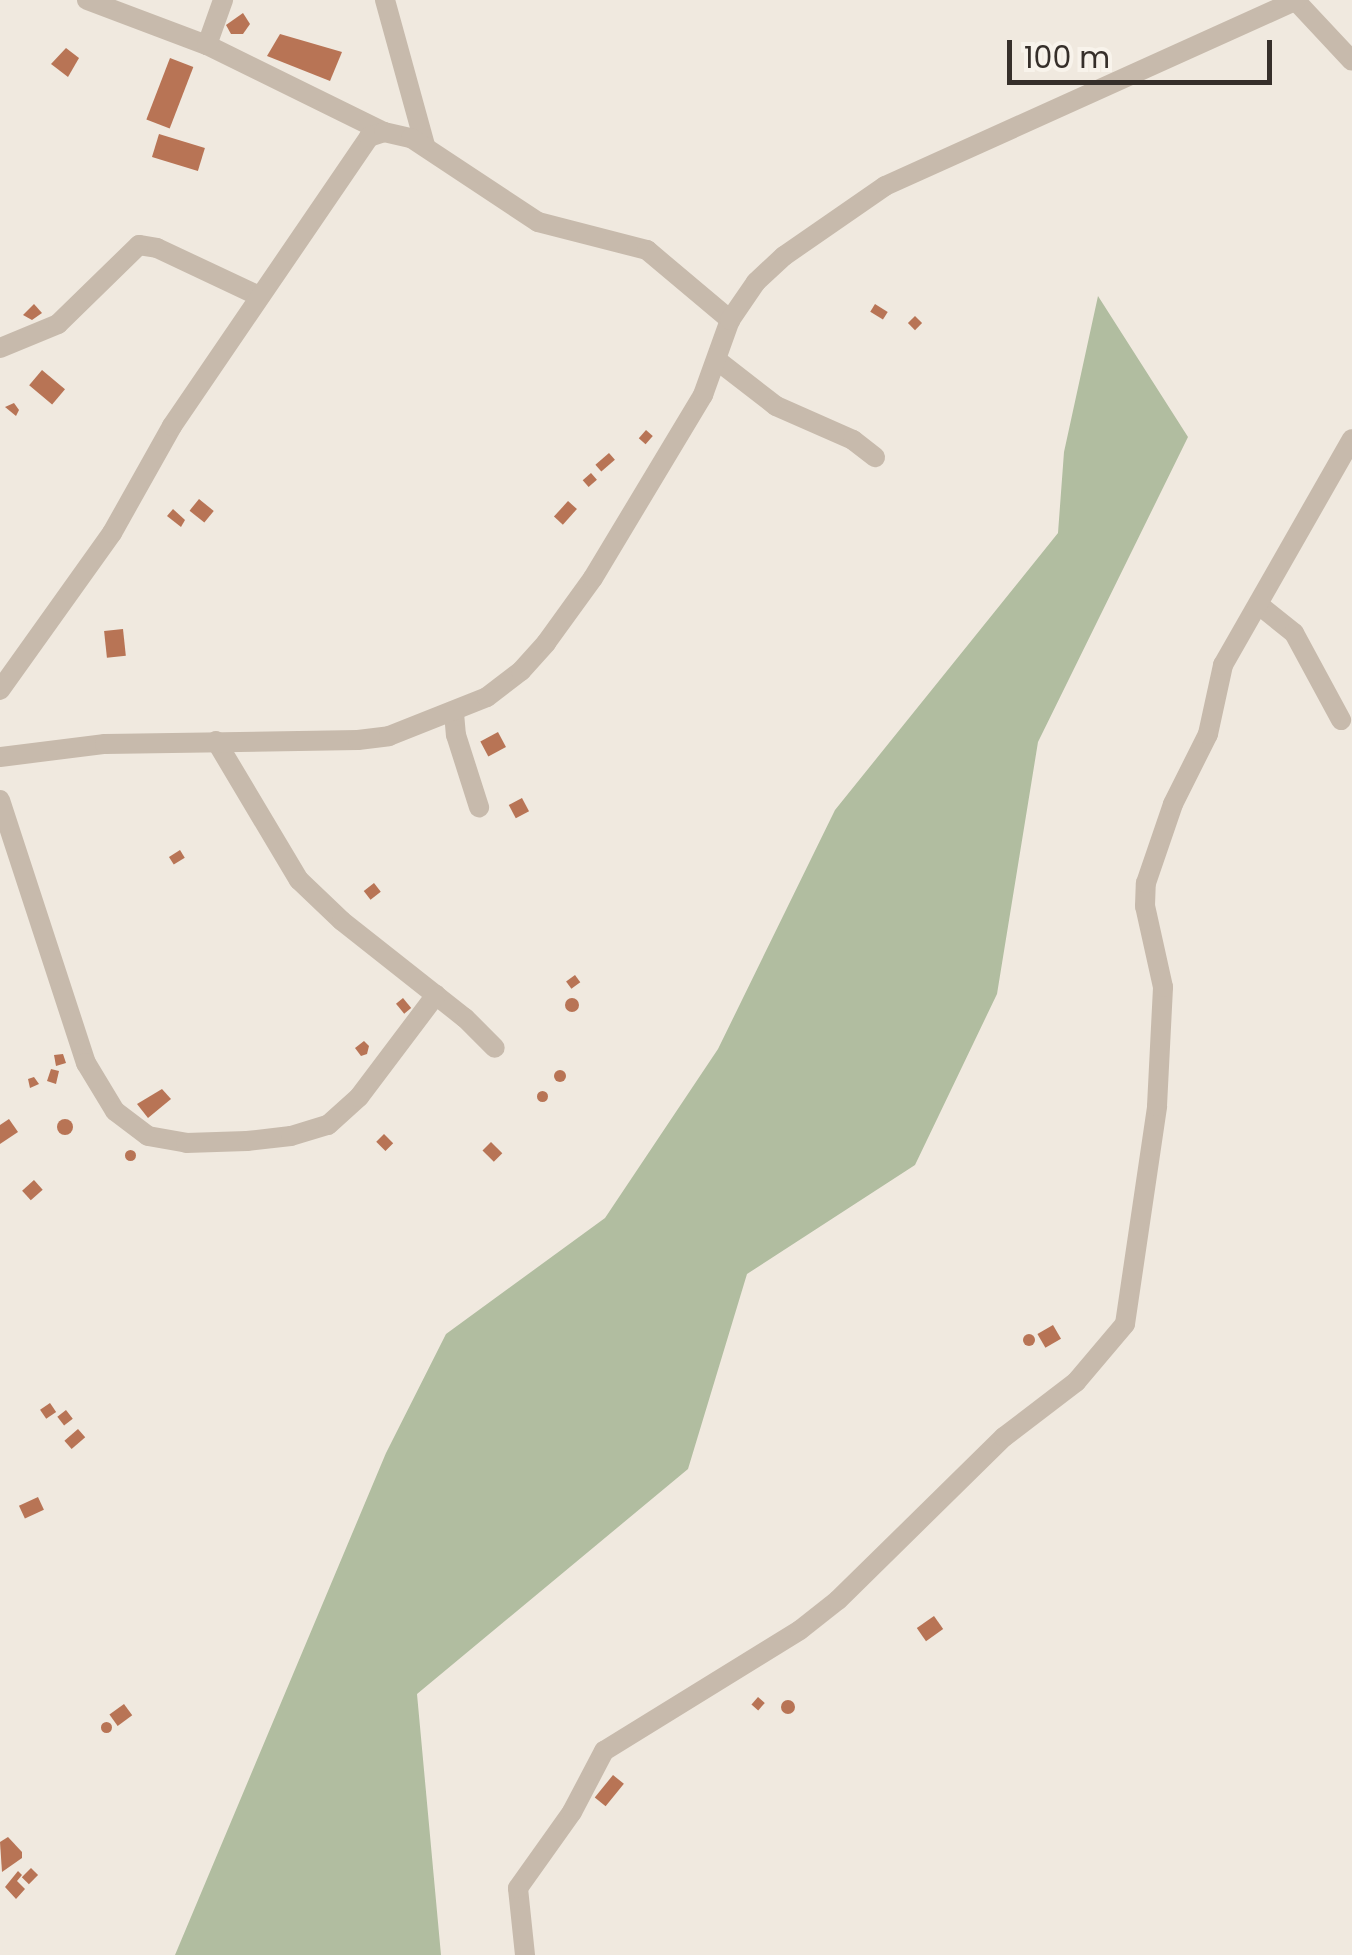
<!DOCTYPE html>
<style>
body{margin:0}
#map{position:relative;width:1352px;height:1955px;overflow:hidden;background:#f0e9df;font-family:Poppins,sans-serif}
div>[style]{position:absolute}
.green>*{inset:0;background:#b1bda0}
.building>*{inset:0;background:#b87455;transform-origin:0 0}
.round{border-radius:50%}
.street>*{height:20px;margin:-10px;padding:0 10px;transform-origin:10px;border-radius:10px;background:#c7baac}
span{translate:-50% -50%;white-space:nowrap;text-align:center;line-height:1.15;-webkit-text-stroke:8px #f8f3eb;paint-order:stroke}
.scale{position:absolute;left:1007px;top:40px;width:265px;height:45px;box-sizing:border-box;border:5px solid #362f2a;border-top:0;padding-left:12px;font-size:30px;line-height:35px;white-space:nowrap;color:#362f2a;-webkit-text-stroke:8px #f8f3eb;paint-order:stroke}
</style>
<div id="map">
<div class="green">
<div style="clip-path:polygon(1098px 296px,1188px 437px,1038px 742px,997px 994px,915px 1165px,747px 1274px,688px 1469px,417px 1694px,441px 1955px,175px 1955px,386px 1453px,446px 1334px,605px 1218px,718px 1049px,835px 810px,1058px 533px,1064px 452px)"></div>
</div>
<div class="building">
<div style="clip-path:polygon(243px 13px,250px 24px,243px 34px,231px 34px,226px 25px)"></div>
<div style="clip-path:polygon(280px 34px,342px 52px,330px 81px,267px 56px)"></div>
<div style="clip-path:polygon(66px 48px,79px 58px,68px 77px,51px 64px)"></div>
<div style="left:170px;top:58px;width:25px;height:66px;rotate:21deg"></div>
<div style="left:159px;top:134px;width:48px;height:24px;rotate:17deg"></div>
<div style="clip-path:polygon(34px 304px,42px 313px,32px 320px,23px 315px)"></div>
<div style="left:875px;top:304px;width:15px;height:9px;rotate:32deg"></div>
<div style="left:915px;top:316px;width:10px;height:10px;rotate:45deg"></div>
<div style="left:42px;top:370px;width:30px;height:20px;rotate:40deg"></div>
<div style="clip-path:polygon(14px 403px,19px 410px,16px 416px,5px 407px)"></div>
<div style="left:646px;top:430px;width:9px;height:11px;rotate:41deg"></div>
<div style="left:609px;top:453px;width:9px;height:18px;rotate:49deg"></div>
<div style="left:591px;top:473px;width:9px;height:11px;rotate:49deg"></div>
<div style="left:199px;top:499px;width:19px;height:15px;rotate:39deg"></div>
<div style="left:568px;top:501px;width:12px;height:21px;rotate:42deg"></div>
<div style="clip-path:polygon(173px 509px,185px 520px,181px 527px,167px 516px)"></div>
<div style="left:123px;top:629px;width:27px;height:19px;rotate:84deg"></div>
<div style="left:498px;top:732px;width:17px;height:20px;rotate:62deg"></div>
<div style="left:522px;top:798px;width:15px;height:15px;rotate:62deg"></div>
<div style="left:180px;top:850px;width:9px;height:13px;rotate:58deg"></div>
<div style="left:374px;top:883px;width:11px;height:13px;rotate:52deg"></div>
<div style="left:575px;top:975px;width:9px;height:11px;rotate:54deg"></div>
<div style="left:403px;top:998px;width:13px;height:9px;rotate:51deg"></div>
<div class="round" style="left:565px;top:998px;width:14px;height:14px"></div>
<div style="clip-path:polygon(364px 1041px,369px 1046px,367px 1054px,361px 1056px,355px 1048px)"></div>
<div style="clip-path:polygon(63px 1054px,66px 1063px,56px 1066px,54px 1055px)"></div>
<div style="clip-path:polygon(51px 1069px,59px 1071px,56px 1084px,47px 1081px)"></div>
<div class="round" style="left:554px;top:1070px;width:12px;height:12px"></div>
<div style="clip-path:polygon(34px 1077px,39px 1084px,30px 1088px,28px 1079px)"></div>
<div style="clip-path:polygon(162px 1089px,171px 1099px,148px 1118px,137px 1104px)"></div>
<div class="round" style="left:536.5px;top:1090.5px;width:11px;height:11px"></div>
<div class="round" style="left:57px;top:1119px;width:16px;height:16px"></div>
<div style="clip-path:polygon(9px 1119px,18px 1132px,0 1144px,0 1125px)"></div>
<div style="left:384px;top:1134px;width:13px;height:11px;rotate:45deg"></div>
<div style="left:491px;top:1142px;width:16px;height:12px;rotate:45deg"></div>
<div class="round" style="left:124.5px;top:1149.5px;width:11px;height:11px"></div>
<div style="left:34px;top:1180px;width:13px;height:16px;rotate:48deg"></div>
<div style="left:1053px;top:1325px;width:16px;height:18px;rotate:60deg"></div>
<div class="round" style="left:1023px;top:1334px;width:12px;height:12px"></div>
<div style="left:50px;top:1403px;width:11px;height:12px;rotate:56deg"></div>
<div style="left:66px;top:1410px;width:11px;height:11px;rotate:52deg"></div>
<div style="left:78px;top:1429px;width:11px;height:18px;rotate:49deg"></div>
<div style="left:38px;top:1497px;width:14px;height:21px;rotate:65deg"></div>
<div style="left:934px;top:1616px;width:16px;height:21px;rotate:55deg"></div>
<div style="left:758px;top:1697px;width:9px;height:10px;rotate:41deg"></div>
<div class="round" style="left:781px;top:1700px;width:14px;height:14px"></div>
<div style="left:124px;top:1704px;width:14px;height:18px;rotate:54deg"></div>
<div class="round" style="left:100.5px;top:1721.5px;width:11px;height:11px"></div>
<div style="left:613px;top:1775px;width:14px;height:29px;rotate:39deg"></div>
<div style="clip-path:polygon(8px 1837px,22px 1852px,22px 1858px,2px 1872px,0 1842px)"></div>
<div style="left:31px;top:1868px;width:10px;height:13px;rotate:45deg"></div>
<div style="clip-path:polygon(18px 1871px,22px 1875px,17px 1881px,25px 1889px,16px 1899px,5px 1887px)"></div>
</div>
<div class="street">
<div style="left:87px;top:0;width:128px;rotate:20.6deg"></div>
<div style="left:207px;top:45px;width:197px;rotate:26.2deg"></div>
<div style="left:385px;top:0;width:150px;rotate:74.6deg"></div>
<div style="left:1295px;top:0;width:83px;rotate:46.9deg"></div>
<div style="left:207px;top:45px;width:48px;rotate:-70.4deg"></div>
<div style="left:0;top:348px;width:63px;rotate:-22.5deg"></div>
<div style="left:58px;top:324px;width:113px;rotate:-44.3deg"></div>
<div style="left:139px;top:245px;width:18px;rotate:9deg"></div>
<div style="left:157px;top:248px;width:113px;rotate:25.2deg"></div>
<div style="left:718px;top:361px;width:73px;rotate:37.8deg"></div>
<div style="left:776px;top:406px;width:84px;rotate:23.8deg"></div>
<div style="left:853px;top:440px;width:28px;rotate:38deg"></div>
<div style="left:1259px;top:605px;width:45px;rotate:38.7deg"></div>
<div style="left:1294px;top:633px;width:99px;rotate:61.6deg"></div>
<div style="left:0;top:690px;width:193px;rotate:-54.5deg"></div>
<div style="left:112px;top:533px;width:123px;rotate:-60.7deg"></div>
<div style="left:172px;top:426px;width:350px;rotate:-55.7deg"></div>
<div style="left:369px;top:137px;width:16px;rotate:-18deg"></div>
<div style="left:384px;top:132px;width:28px;rotate:13deg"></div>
<div style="left:411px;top:138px;width:152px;rotate:33.5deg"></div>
<div style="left:538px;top:222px;width:113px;rotate:14.4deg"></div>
<div style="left:647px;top:250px;width:109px;rotate:40.1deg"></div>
<div style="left:454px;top:713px;width:22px;rotate:85deg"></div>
<div style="left:456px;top:735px;width:76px;rotate:72.3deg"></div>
<div style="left:216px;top:741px;width:162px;rotate:59.2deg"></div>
<div style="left:299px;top:880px;width:59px;rotate:43.6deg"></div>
<div style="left:342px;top:921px;width:157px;rotate:38.3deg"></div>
<div style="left:465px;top:1018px;width:42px;rotate:45deg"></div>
<div style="left:0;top:757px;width:106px;rotate:-7.1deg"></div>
<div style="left:105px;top:744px;width:253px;rotate:-0.9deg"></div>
<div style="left:358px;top:740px;width:31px;rotate:-7deg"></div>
<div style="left:389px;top:736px;width:105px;rotate:-21.7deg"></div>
<div style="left:487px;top:697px;width:43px;rotate:-37.4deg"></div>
<div style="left:521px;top:671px;width:38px;rotate:-48deg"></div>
<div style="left:546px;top:643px;width:80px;rotate:-54.1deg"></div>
<div style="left:593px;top:578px;width:214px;rotate:-59deg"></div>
<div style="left:703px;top:395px;width:80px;rotate:-70.2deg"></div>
<div style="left:730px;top:320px;width:46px;rotate:-55.6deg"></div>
<div style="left:756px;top:282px;width:38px;rotate:-43deg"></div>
<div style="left:784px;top:256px;width:123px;rotate:-34.7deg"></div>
<div style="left:885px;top:186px;width:451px;rotate:-24.3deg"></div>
<div style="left:0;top:800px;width:277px;rotate:71.9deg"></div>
<div style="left:86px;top:1063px;width:56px;rotate:58.9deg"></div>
<div style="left:115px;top:1111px;width:41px;rotate:37.1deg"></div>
<div style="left:148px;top:1136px;width:39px;rotate:10deg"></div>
<div style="left:186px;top:1143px;width:61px;rotate:-1.9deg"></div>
<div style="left:247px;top:1141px;width:44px;rotate:-6.5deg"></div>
<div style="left:291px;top:1136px;width:39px;rotate:-17deg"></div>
<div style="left:328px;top:1125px;width:42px;rotate:-42.1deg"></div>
<div style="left:359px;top:1097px;width:128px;rotate:-53deg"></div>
<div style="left:525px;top:1955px;width:67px;rotate:-96deg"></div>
<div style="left:518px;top:1888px;width:93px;rotate:-54.6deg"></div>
<div style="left:572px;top:1812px;width:69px;rotate:-62.3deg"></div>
<div style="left:604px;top:1751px;width:230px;rotate:-31.7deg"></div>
<div style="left:800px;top:1630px;width:48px;rotate:-38.3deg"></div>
<div style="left:838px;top:1600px;width:233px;rotate:-44.5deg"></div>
<div style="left:1004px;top:1437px;width:91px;rotate:-37.4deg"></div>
<div style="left:1076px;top:1382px;width:76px;rotate:-49.8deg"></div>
<div style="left:1125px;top:1324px;width:220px;rotate:-81.6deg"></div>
<div style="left:1157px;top:1106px;width:119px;rotate:-87.1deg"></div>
<div style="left:1163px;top:987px;width:83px;rotate:-102.5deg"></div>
<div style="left:1145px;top:906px;width:23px;rotate:-88deg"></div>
<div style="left:1146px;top:883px;width:83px;rotate:-71.1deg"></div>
<div style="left:1173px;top:804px;width:78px;rotate:-63.4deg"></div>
<div style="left:1208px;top:734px;width:71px;rotate:-77.7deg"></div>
<div style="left:1223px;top:665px;width:260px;rotate:-60.3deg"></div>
</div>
<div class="scale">100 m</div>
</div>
